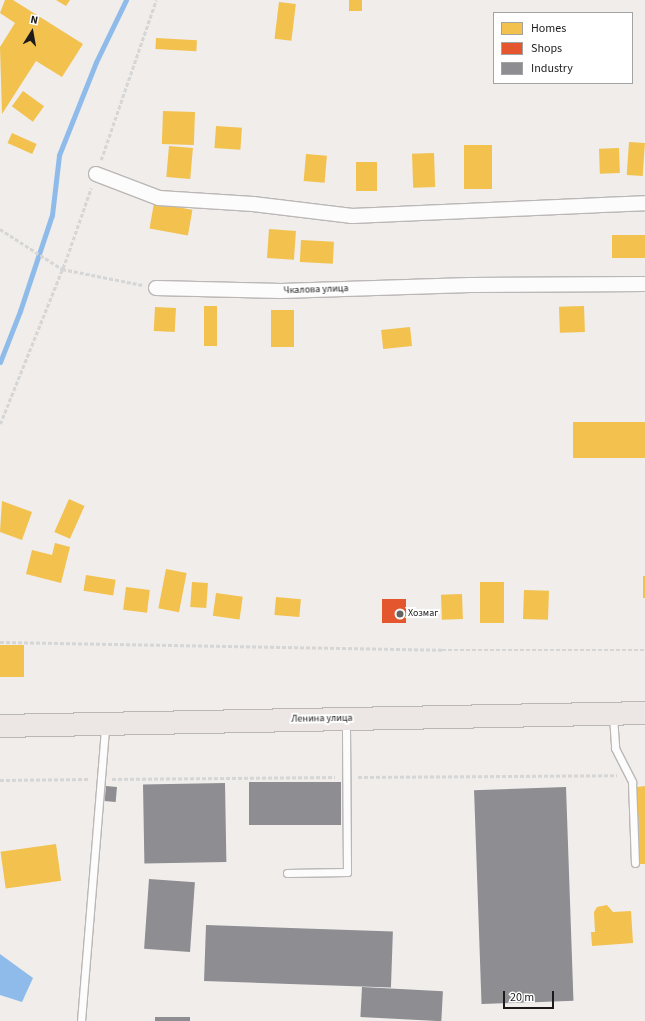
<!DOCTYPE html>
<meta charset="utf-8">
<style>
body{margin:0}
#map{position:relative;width:645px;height:1021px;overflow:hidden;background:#f0edeb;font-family:"Source Sans 3",sans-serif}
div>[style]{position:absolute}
.water>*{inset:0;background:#8fbbeb}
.homes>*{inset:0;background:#f2c14e;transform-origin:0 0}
.shops>*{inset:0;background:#e4572e;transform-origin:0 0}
.industry>*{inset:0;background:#8d8d92;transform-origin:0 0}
.stream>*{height:5px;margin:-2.5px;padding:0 2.5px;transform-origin:2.5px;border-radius:2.5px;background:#8fbbeb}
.path>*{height:2.5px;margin-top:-1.25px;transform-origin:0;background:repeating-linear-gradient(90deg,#d6d6d6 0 4px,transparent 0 6px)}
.roads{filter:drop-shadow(1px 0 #bab7b6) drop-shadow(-1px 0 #bab7b6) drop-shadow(0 1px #bab7b6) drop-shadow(0 -1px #bab7b6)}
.lane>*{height:7px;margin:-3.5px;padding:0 3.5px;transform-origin:3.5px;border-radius:3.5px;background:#fdfcfc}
.street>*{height:14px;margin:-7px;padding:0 7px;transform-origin:7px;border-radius:7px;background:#fdfcfc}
.primary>*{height:22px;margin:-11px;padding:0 11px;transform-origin:11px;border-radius:11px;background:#ece6e5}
.dots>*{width:11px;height:11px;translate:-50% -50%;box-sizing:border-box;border:2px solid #fff;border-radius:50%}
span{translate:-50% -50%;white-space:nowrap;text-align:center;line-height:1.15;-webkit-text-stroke:4px #fff;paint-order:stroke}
.street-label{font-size:10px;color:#1c1a1a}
.poi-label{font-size:10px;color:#1c1a1a}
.left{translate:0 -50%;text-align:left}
.legend{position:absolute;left:493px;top:12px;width:140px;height:72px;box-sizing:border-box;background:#fff;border:1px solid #a4a3a3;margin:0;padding:5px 7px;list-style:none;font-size:12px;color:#1c1a1a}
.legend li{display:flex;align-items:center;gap:8px;height:20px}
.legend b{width:20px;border:1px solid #a4a3a3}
.north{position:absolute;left:12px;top:12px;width:40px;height:40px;-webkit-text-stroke:3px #fff;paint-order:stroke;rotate:11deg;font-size:11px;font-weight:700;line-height:16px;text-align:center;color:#1c1a1a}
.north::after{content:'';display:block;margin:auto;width:14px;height:18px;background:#1c1a1a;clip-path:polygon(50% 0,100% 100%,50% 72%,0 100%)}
.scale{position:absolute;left:503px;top:991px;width:51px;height:18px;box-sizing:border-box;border:2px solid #1c1a1a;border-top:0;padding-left:5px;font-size:12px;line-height:14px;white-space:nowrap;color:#1c1a1a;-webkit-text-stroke:3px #fff;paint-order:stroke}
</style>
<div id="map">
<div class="water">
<div style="clip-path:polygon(0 954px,33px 978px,22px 1002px,0 995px)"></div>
</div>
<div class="homes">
<div style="clip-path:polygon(5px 0,13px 0,83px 44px,62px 77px,36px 61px,2px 114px,0 47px,15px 23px,0 13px)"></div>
<div style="clip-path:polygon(56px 0,70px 0,66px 6px)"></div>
<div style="left:349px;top:0;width:13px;height:11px"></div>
<div style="left:279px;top:2px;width:17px;height:37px;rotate:7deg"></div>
<div style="left:156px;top:38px;width:41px;height:11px;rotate:3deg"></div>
<div style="left:23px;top:91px;width:26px;height:19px;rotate:36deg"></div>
<div style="left:163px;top:111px;width:32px;height:33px;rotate:2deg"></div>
<div style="left:216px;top:126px;width:26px;height:22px;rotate:4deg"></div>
<div style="left:12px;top:133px;width:27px;height:11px;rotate:24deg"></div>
<div style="left:629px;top:142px;width:16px;height:33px;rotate:4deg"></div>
<div style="left:464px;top:145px;width:28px;height:44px"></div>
<div style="left:169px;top:146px;width:24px;height:31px;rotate:5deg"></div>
<div style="left:619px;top:148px;width:25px;height:20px;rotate:88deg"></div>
<div style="left:434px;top:153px;width:34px;height:22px;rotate:88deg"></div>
<div style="left:306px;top:154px;width:21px;height:27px;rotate:5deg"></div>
<div style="left:356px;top:162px;width:21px;height:29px"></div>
<div style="left:154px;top:203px;width:39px;height:26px;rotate:10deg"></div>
<div style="left:269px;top:229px;width:27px;height:29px;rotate:4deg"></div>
<div style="left:612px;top:235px;width:33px;height:23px"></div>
<div style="left:301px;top:240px;width:33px;height:22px;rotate:3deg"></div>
<div style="left:204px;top:306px;width:13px;height:40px"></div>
<div style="left:584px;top:306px;width:26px;height:25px;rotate:88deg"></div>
<div style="left:155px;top:307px;width:21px;height:24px;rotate:3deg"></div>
<div style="left:271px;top:310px;width:23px;height:37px"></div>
<div style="left:410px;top:327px;width:19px;height:29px;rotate:84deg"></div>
<div style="left:645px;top:422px;width:36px;height:72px;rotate:90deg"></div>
<div style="left:69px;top:499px;width:17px;height:36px;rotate:24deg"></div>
<div style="clip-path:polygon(2px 501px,32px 512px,22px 540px,0 532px)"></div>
<div style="clip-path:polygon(55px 543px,70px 547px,61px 583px,26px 574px,32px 550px,52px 555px)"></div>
<div style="left:166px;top:569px;width:21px;height:40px;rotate:11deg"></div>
<div style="left:86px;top:575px;width:30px;height:16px;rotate:9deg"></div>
<div style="left:643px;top:576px;width:2px;height:22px"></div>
<div style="left:192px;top:582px;width:16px;height:25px;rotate:4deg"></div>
<div style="left:480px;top:582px;width:24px;height:41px"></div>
<div style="left:126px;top:587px;width:24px;height:23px;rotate:7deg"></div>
<div style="left:524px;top:590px;width:25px;height:29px;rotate:2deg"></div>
<div style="left:216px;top:593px;width:27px;height:23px;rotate:8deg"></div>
<div style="left:462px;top:594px;width:25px;height:21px;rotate:88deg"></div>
<div style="left:276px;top:597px;width:25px;height:18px;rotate:5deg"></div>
<div style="left:0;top:645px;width:24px;height:32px"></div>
<div style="clip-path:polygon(645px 786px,645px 864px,640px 864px,637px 787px)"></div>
<div style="left:56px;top:844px;width:37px;height:56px;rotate:82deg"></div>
<div style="clip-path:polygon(607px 905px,613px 912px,631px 911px,633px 943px,592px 946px,591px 932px,595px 932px,594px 912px,597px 907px)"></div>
</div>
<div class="shops">
<div style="left:382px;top:599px;width:24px;height:24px"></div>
</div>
<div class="industry">
<div style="left:341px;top:782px;width:43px;height:92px;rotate:90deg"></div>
<div style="left:225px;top:783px;width:79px;height:82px;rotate:89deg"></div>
<div style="left:106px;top:786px;width:11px;height:15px;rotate:5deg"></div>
<div style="left:566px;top:787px;width:214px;height:92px;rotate:88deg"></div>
<div style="left:149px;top:879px;width:46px;height:70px;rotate:4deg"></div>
<div style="left:206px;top:925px;width:187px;height:56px;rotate:2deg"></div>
<div style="left:362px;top:987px;width:81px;height:30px;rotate:3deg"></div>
<div style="left:155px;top:1017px;width:35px;height:4px"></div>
</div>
<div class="stream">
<div style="left:0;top:362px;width:55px;rotate:-68.6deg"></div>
<div style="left:20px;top:311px;width:101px;rotate:-71.6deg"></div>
<div style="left:52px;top:215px;width:60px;rotate:-83.3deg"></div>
<div style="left:59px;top:155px;width:100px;rotate:-68.3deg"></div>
<div style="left:96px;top:62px;width:69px;rotate:-64.2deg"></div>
</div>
<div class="path">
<div style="left:101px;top:160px;width:169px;rotate:-71deg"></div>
<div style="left:0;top:229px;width:74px;rotate:32.8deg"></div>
<div style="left:62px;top:269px;width:82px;rotate:11.3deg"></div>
<div style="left:0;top:424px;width:180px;rotate:-68.1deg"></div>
<div style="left:67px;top:257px;width:73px;rotate:-70.8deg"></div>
<div style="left:0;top:642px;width:442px;rotate:1deg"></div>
<div style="left:442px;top:650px;width:203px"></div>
<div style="left:358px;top:777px;width:259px;rotate:-0.4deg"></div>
<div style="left:112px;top:779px;width:223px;rotate:-0.5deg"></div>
<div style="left:0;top:780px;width:89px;rotate:-0.6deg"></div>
</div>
<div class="roads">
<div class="lane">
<div style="left:613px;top:716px;width:32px;rotate:86deg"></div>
<div style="left:615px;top:748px;width:38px;rotate:63deg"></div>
<div style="left:632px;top:782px;width:81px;rotate:87.9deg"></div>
<div style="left:287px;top:873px;width:60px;rotate:-1deg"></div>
<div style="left:347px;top:872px;width:151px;rotate:-90.4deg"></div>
<div style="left:81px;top:1021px;width:296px;rotate:-85.3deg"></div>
</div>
<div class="street">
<div style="left:96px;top:174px;width:67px;rotate:20.9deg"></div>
<div style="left:159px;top:198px;width:94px;rotate:3.7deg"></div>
<div style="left:253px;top:204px;width:100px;rotate:6.9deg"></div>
<div style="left:352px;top:216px;width:293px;rotate:-2.5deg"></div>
<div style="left:156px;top:288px;width:125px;rotate:1.4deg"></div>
<div style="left:281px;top:291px;width:189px;rotate:-1.8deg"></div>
<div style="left:470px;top:285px;width:175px;rotate:-0.3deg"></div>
</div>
<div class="primary">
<div style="left:0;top:726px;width:645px;rotate:-1.15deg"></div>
</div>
</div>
<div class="dots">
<div style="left:400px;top:614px;background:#666463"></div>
</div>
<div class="street-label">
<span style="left:316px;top:290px;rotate:-2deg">Чкалова улица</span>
<span style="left:322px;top:719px;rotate:-1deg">Ленина улица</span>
</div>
<div class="poi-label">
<span class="left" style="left:408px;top:614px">Хозмаг</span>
</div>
<ul class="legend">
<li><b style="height:11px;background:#f2c14e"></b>Homes</li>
<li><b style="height:11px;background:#e4572e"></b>Shops</li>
<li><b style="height:11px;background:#8d8d92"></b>Industry</li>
</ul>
<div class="north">N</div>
<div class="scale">20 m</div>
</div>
